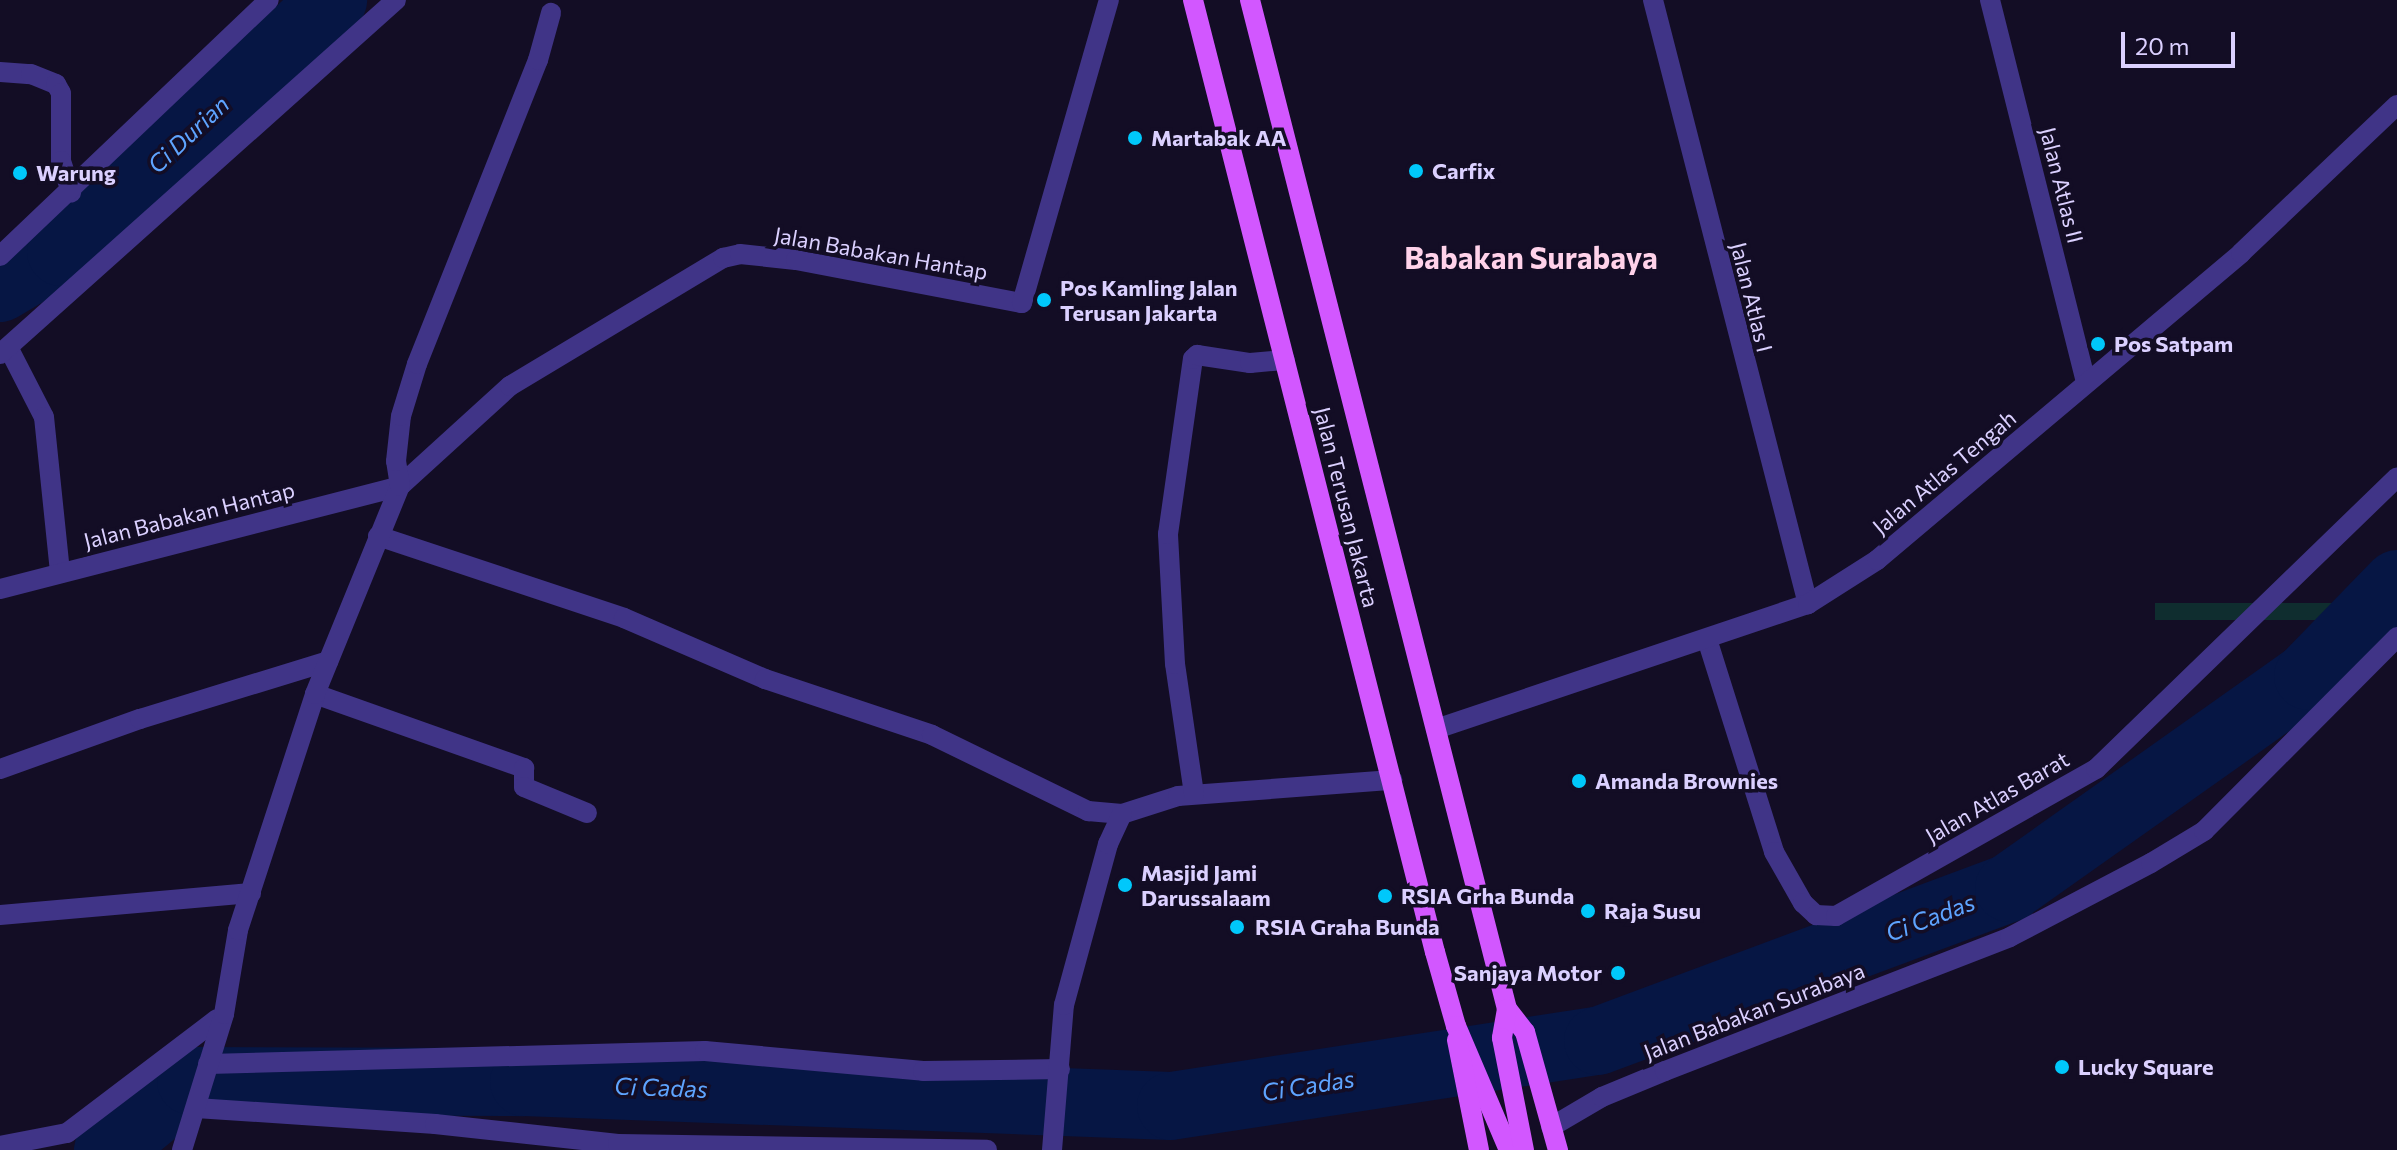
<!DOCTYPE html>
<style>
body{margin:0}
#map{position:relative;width:2397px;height:1150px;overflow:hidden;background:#130d25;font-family:Commissioner,sans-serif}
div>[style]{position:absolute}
.green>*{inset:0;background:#0f2d2f;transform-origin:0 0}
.river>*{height:68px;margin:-34px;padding:0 34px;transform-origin:34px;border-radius:34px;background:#061644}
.minor>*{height:20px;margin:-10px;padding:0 10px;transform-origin:10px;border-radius:10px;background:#403487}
.major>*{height:20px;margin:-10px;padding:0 10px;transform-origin:10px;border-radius:10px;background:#d257ff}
.dots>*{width:22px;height:22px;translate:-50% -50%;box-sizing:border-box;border:4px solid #130d25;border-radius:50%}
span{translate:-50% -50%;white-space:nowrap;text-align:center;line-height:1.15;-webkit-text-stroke:7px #130d25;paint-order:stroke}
.poi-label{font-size:22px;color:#dbd0ff;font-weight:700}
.left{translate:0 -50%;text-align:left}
.right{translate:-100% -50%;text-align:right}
.street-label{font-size:22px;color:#dbd0ff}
.water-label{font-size:24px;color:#5ea4ff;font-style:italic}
.district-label{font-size:30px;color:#ffd2ea;font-weight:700}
.scale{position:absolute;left:2121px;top:32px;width:114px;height:36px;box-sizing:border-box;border:4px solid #dbd0ff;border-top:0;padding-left:10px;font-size:24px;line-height:28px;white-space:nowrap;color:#dbd0ff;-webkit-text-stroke:6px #130d25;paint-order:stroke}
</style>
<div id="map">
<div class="green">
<div style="left:2397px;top:603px;width:17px;height:242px;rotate:90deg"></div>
</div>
<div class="river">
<div style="left:0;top:288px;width:71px;rotate:-30.5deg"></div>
<div style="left:61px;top:252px;width:371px;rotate:-42.8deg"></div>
<div style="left:108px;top:1150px;width:108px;rotate:-39.7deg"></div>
<div style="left:191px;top:1081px;width:333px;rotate:0.2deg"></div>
<div style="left:524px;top:1082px;width:647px;rotate:2.12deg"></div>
<div style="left:1171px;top:1106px;width:432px;rotate:-8.7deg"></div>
<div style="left:1598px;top:1041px;width:439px;rotate:-20.4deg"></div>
<div style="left:2009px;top:888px;width:367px;rotate:-35.3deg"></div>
<div style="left:2308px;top:676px;width:128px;rotate:-45.9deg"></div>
</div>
<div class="minor">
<div style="left:1653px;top:0;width:624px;rotate:75.61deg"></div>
<div style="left:1990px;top:0;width:394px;rotate:75.9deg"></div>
<div style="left:0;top:72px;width:31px;rotate:4deg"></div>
<div style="left:31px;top:74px;width:27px;rotate:22deg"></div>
<div style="left:56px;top:84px;width:10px;rotate:61deg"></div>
<div style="left:61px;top:93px;width:68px;rotate:90deg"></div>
<div style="left:61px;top:161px;width:33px;rotate:72deg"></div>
<div style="left:0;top:256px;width:371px;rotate:-43.6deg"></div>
<div style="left:9px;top:349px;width:76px;rotate:62.8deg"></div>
<div style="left:44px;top:417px;width:157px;rotate:84.1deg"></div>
<div style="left:0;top:354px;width:531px;rotate:-41.79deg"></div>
<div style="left:378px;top:536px;width:259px;rotate:18.4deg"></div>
<div style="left:624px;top:618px;width:154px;rotate:23.4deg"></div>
<div style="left:765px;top:679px;width:176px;rotate:18.5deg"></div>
<div style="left:932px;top:735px;width:174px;rotate:26deg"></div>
<div style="left:1088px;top:811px;width:34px;rotate:5deg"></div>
<div style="left:1122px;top:814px;width:59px;rotate:-17.8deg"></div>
<div style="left:1178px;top:796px;width:215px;rotate:-4.3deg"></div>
<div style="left:0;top:589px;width:413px;rotate:-14.4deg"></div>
<div style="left:400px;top:486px;width:149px;rotate:-42.3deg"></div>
<div style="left:510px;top:386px;width:249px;rotate:-31deg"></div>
<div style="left:723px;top:258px;width:17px;rotate:-13deg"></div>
<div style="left:740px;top:254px;width:56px;rotate:6.1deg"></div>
<div style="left:796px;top:260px;width:230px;rotate:10.8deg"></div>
<div style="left:1022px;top:303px;width:315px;rotate:-74deg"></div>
<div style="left:1707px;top:639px;width:223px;rotate:72.5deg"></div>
<div style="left:1774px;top:852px;width:59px;rotate:60.4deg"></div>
<div style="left:1803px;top:903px;width:18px;rotate:43deg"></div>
<div style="left:1816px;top:915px;width:20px;rotate:3deg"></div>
<div style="left:1836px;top:916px;width:299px;rotate:-29.5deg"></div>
<div style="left:2096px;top:769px;width:419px;rotate:-44.1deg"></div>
<div style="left:315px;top:694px;width:222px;rotate:19.5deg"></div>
<div style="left:524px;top:768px;width:19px;rotate:90deg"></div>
<div style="left:524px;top:787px;width:68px;rotate:22.4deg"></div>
<div style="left:1436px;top:729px;width:392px;rotate:-18.6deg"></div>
<div style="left:1808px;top:604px;width:82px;rotate:-32.5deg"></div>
<div style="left:1877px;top:560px;width:476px;rotate:-40.1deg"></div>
<div style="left:2241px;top:253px;width:215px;rotate:-43.5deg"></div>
<div style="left:0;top:769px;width:149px;rotate:-19.7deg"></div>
<div style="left:140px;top:719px;width:197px;rotate:-17.1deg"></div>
<div style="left:1194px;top:794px;width:131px;rotate:-98.3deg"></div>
<div style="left:1175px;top:664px;width:130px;rotate:-93.1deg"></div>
<div style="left:1168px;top:534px;width:177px;rotate:-81.9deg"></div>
<div style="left:1193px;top:359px;width:6px;rotate:-45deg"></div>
<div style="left:1197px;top:355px;width:54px;rotate:8.6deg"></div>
<div style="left:1250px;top:363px;width:35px;rotate:-5deg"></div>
<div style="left:0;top:915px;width:252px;rotate:-5deg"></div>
<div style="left:208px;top:1064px;width:497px;rotate:-1.5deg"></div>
<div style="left:705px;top:1051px;width:219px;rotate:5.2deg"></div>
<div style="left:923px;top:1071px;width:137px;rotate:-0.8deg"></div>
<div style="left:196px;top:1108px;width:240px;rotate:3.8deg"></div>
<div style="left:435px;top:1124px;width:184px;rotate:6.2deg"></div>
<div style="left:618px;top:1144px;width:369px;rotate:0.9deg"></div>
<div style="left:1551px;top:1127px;width:59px;rotate:-30.5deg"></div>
<div style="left:1602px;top:1097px;width:68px;rotate:-22.4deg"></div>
<div style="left:1665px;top:1071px;width:370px;rotate:-21.2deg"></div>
<div style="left:2010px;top:937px;width:159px;rotate:-27.7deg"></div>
<div style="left:2151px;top:863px;width:62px;rotate:-31.1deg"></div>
<div style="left:2204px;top:831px;width:274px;rotate:-45.1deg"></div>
<div style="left:0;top:1146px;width:68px;rotate:-11deg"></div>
<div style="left:67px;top:1133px;width:188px;rotate:-37.2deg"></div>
<div style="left:182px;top:1150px;width:142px;rotate:-72.8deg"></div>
<div style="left:224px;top:1014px;width:85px;rotate:-80.5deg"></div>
<div style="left:238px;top:930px;width:248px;rotate:-71.9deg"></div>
<div style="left:315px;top:694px;width:225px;rotate:-67.8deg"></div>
<div style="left:400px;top:486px;width:25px;rotate:-99deg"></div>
<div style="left:396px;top:461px;width:45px;rotate:-83.7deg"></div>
<div style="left:401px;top:416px;width:54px;rotate:-72.9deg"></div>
<div style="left:417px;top:364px;width:327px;rotate:-68.3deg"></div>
<div style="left:538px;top:60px;width:49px;rotate:-74.5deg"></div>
<div style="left:1052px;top:1150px;width:145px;rotate:-85.3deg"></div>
<div style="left:1064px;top:1005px;width:167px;rotate:-74.7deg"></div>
<div style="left:1108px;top:844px;width:33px;rotate:-65deg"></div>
</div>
<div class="major">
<div style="left:1193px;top:0;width:982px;rotate:75.74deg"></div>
<div style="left:1435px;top:952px;width:77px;rotate:74.2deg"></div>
<div style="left:1456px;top:1026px;width:135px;rotate:66.9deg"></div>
<div style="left:1250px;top:0;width:1041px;rotate:75.71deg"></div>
<div style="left:1507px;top:1009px;width:29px;rotate:52deg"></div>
<div style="left:1525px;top:1032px;width:123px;rotate:74.4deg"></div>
<div style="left:1507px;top:1009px;width:29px;rotate:100deg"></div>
<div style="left:1502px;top:1038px;width:114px;rotate:78.9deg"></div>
<div style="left:1457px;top:1040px;width:112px;rotate:78.7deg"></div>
</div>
<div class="dots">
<div style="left:1135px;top:138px;background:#00c8fb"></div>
<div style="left:1416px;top:171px;background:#00c8fb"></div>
<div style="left:20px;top:173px;background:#00c8fb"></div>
<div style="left:1044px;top:300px;background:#00c8fb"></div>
<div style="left:2098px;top:344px;background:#00c8fb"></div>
<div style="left:1579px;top:781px;background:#00c8fb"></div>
<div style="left:1125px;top:885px;background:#00c8fb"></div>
<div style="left:1385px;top:896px;background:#00c8fb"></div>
<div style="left:1588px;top:911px;background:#00c8fb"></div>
<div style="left:1237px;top:927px;background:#00c8fb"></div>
<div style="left:1618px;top:973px;background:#00c8fb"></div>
<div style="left:2062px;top:1067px;background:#00c8fb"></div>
</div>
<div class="poi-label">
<span class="left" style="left:1151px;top:138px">Martabak AA</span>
<span class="left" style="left:1432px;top:171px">Carfix</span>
<span class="left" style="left:36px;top:173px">Warung</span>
<span class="left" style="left:1060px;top:300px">Pos Kamling Jalan<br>Terusan Jakarta</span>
<span class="left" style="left:2114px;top:344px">Pos Satpam</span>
<span class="left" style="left:1595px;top:781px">Amanda Brownies</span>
<span class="left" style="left:1141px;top:885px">Masjid Jami<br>Darussalaam</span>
<span class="left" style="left:1401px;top:896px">RSIA Grha Bunda</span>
<span class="left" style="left:1604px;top:911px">Raja Susu</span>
<span class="left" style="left:1255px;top:927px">RSIA Graha Bunda</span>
<span class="right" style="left:1602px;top:973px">Sanjaya Motor</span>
<span class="left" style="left:2078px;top:1067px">Lucky Square</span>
</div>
<div class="street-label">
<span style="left:2062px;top:185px;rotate:76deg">Jalan Atlas II</span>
<span style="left:881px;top:253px;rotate:10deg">Jalan Babakan Hantap</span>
<span style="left:1752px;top:297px;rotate:76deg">Jalan Atlas I</span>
<span style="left:1944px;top:472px;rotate:-40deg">Jalan Atlas Tengah</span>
<span style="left:1347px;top:507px;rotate:76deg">Jalan Terusan Jakarta</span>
<span style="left:189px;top:515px;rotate:-14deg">Jalan Babakan Hantap</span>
<span style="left:1997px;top:797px;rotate:-30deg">Jalan Atlas Barat</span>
<span style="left:1754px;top:1011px;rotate:-21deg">Jalan Babakan Surabaya</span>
</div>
<div class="water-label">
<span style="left:188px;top:134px;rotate:-43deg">Ci Durian</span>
<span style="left:1930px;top:917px;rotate:-21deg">Ci Cadas</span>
<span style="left:1308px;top:1085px;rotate:-9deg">Ci Cadas</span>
<span style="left:661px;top:1087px;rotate:2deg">Ci Cadas</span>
</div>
<div class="district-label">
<span style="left:1531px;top:257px">Babakan Surabaya</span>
</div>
<div class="scale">20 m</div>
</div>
